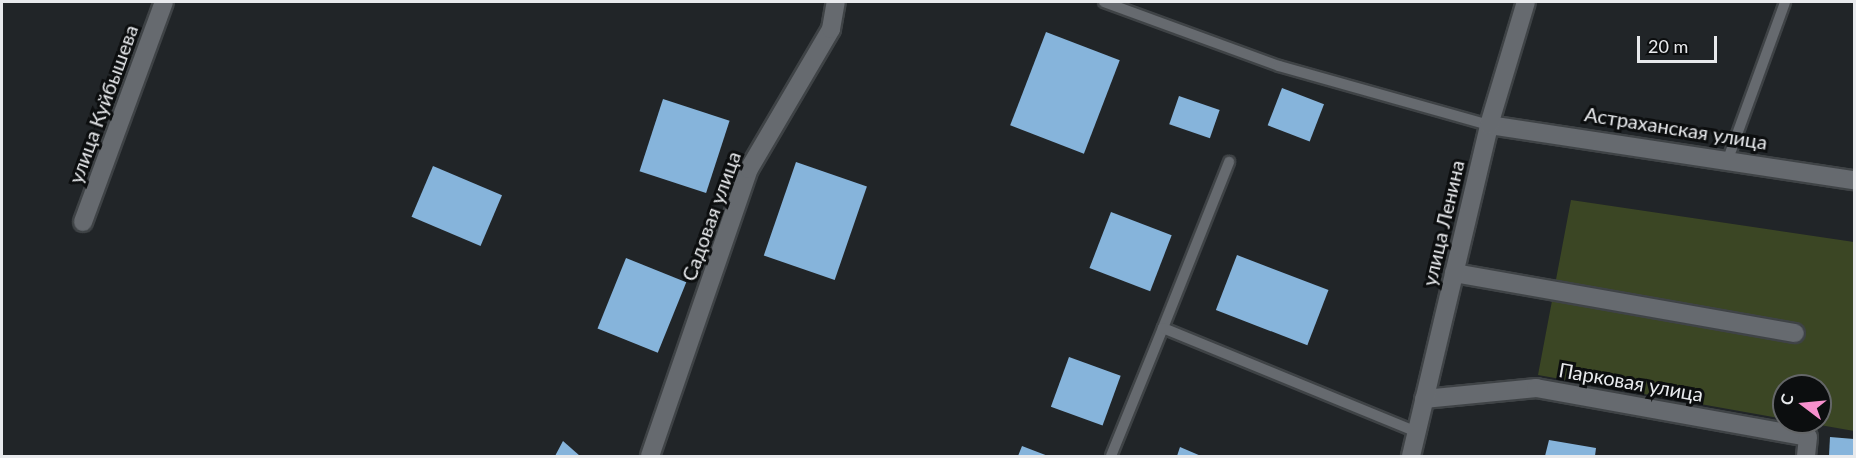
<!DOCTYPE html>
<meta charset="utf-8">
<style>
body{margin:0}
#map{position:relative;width:1856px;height:458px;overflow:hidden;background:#212528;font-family:Lato,sans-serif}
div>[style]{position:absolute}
.green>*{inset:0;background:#3b4624}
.building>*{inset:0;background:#86b4db;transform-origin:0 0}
.roads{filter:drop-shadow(2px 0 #3f4346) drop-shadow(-2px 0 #3f4346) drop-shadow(0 2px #3f4346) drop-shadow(0 -2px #3f4346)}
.lane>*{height:10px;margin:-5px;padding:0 5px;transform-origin:5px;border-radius:5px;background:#666a6f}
.street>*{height:18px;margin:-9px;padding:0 9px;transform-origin:9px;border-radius:9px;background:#666a6f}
span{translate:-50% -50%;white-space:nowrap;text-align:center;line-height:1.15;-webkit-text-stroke:6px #0c0e0f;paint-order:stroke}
.street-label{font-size:20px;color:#e8eaed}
.frame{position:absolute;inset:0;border:3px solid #e8eaed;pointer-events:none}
.north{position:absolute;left:1772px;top:374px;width:60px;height:60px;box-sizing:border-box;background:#0c0e0f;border:2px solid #646668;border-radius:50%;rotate:286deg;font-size:16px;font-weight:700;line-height:24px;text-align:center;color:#e8eaed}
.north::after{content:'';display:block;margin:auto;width:21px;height:27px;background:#f790cd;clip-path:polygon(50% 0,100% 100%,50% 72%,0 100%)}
.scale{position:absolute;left:1637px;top:36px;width:80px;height:27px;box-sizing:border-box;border:3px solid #e8eaed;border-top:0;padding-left:8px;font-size:18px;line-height:21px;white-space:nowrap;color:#e8eaed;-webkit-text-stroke:4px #0c0e0f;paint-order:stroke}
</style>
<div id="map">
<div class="green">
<div style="clip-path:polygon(1571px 200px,1854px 242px,1854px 431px,1803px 422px,1820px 422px,1820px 386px,1784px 386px,1784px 419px,1538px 375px)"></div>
</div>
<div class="building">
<div style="left:1046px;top:32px;width:79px;height:100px;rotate:21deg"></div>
<div style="left:1282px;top:88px;width:45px;height:40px;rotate:21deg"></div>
<div style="left:1179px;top:96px;width:43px;height:30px;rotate:19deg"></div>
<div style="left:663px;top:99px;width:70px;height:76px;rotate:18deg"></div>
<div style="left:796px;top:162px;width:75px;height:99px;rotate:19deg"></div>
<div style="left:433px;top:166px;width:75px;height:55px;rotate:23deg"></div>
<div style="left:1111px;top:212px;width:65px;height:60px;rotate:21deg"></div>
<div style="left:1237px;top:255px;width:98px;height:59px;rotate:21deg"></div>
<div style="left:626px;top:258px;width:65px;height:76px;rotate:22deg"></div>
<div style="left:1069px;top:357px;width:55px;height:53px;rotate:20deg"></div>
<div style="clip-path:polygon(1830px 437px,1854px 439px,1854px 456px,1829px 456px)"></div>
<div style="clip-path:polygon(1549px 440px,1596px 448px,1595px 456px,1545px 456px)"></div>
<div style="clip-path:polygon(563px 441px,580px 456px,555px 456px)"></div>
<div style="clip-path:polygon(1022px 446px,1048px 456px,1018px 456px)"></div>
<div style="clip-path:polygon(1180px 447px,1201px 456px,1177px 456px)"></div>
</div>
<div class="roads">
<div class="lane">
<div style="left:1104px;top:2px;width:186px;rotate:20.1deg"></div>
<div style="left:1279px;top:66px;width:218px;rotate:15.7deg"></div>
<div style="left:1728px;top:159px;width:167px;rotate:-70deg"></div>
<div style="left:1163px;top:328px;width:179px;rotate:-68.3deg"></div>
<div style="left:1111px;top:456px;width:138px;rotate:-67.9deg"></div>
<div style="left:1163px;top:328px;width:274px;rotate:22.3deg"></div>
</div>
<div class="street">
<div style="left:1489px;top:125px;width:369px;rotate:8.6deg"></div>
<div style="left:83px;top:222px;width:234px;rotate:-69.8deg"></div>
<div style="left:1454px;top:273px;width:346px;rotate:10deg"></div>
<div style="left:1424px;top:399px;width:113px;rotate:-5.6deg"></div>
<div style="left:1536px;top:388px;width:276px;rotate:10.2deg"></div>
<div style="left:1808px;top:437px;width:19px;rotate:96deg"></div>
<div style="left:650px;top:456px;width:304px;rotate:-71deg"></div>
<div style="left:749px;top:169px;width:162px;rotate:-59.6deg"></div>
<div style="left:831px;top:29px;width:27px;rotate:-80deg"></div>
<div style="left:1411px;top:456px;width:340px;rotate:-76.7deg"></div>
<div style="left:1489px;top:125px;width:128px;rotate:-73.3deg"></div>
</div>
</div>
<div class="street-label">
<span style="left:103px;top:104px;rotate:-70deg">улица Куйбышева</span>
<span style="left:1676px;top:128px;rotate:9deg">Астраханская улица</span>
<span style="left:711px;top:216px;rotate:-70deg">Садовая улица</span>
<span style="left:1443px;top:223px;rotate:-77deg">улица Ленина</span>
<span style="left:1631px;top:382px;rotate:10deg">Парковая улица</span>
</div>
<div class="frame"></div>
<div class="north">С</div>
<div class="scale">20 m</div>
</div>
